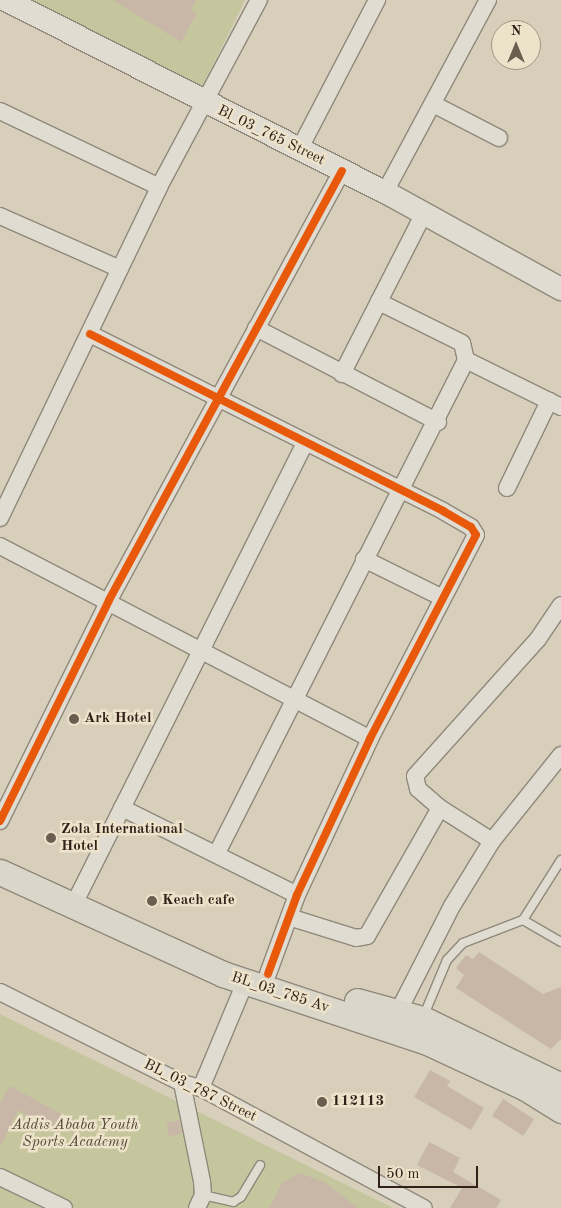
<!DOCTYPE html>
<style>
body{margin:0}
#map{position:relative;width:561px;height:1208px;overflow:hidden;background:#d7cfba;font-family:"Old Standard TT",serif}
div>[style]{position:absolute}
.green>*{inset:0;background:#c5c59e}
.building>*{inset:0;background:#c8b7a6;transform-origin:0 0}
.roads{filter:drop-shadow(1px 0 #8f887b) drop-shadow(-1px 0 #8f887b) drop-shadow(0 1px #8f887b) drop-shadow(0 -1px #8f887b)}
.lane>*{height:8px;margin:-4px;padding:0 4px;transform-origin:4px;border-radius:4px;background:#e0dcd1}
.street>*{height:16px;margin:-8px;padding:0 8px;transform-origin:8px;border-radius:8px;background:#e0dcd1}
.secondary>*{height:22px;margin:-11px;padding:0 11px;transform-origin:11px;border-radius:11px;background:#e0dcd1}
.primary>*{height:25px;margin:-12.5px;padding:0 12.5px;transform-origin:12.5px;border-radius:12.5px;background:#dad6c9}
.cycleway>*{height:8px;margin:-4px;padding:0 4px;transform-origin:4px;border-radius:4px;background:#e8590c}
.dots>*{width:14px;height:14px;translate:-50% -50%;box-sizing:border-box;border:2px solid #ede3ca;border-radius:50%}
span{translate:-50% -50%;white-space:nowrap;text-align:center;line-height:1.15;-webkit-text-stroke:5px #ede3ca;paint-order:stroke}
.street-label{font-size:15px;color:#312119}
.poi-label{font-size:15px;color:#312119;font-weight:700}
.left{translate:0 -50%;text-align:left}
.park-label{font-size:15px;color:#524835;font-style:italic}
.north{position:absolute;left:491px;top:20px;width:50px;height:50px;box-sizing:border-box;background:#ede3ca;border:1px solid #a29583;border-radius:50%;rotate:0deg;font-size:14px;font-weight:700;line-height:20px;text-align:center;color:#312119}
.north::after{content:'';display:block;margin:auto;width:18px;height:22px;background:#6b5e51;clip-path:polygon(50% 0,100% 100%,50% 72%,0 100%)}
.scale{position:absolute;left:378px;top:1166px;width:100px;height:22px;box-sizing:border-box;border:2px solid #312119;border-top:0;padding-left:6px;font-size:15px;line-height:18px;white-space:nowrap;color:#312119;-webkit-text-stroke:4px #ede3ca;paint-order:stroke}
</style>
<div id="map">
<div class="green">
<div style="clip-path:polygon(31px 0,245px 0,201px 89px)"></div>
<div style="clip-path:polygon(0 1014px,393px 1208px,0 1208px)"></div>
</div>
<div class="building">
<div style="clip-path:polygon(113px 0,196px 0,191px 10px,197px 13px,181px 42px)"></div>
<div style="clip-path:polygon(479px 952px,543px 994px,561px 987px,561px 1039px,551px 1049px,456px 988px,464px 975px,456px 968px,466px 955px,473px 959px)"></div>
<div style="clip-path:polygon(430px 1070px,450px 1081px,447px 1086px,484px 1108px,471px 1130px,414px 1097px)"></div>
<div style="clip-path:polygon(10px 1086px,63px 1115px,54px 1131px,18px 1110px,0 1147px,0 1104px)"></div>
<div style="left:503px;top:1099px;width:37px;height:20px;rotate:33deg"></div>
<div style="left:179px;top:1120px;width:14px;height:13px;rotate:78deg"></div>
<div style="clip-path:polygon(429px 1142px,460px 1158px,453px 1172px,501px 1200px,496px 1208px,450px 1208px,462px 1188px,417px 1165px)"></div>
<div style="clip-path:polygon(300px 1173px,326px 1183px,358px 1208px,269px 1208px,282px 1183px)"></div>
</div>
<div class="roads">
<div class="lane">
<div style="left:523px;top:920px;width:71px;rotate:-57.7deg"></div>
<div style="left:424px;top:1015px;width:60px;rotate:-67.3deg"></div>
<div style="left:447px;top:960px;width:23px;rotate:-47deg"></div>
<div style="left:463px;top:943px;width:64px;rotate:-21deg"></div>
<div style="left:523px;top:920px;width:44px;rotate:30.1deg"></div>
<div style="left:203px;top:1195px;width:31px;rotate:13deg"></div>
<div style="left:233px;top:1202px;width:9px;rotate:-32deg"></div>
<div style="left:241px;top:1197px;width:37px;rotate:-59deg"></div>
</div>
<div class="street">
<div style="left:435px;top:105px;width:72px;rotate:27.3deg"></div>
<div style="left:0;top:111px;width:176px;rotate:25.5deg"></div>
<div style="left:300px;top:148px;width:167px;rotate:-62.5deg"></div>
<div style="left:385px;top:192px;width:218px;rotate:-61.8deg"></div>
<div style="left:0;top:216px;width:131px;rotate:23.8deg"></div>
<div style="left:256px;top:328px;width:205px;rotate:27.3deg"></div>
<div style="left:90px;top:334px;width:395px;rotate:26.6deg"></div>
<div style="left:443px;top:511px;width:32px;rotate:30deg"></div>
<div style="left:471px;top:527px;width:9px;rotate:58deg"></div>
<div style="left:476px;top:535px;width:230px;rotate:117.5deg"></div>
<div style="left:370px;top:739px;width:172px;rotate:115.1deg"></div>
<div style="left:297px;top:895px;width:84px;rotate:110.2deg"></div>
<div style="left:466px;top:360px;width:106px;rotate:26.3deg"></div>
<div style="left:342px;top:374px;width:181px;rotate:-63deg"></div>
<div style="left:507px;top:488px;width:97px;rotate:-64.2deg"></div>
<div style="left:0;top:518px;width:367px;rotate:-64.3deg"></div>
<div style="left:159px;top:187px;width:212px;rotate:-61.9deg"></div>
<div style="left:0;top:546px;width:417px;rotate:27.5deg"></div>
<div style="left:364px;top:559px;width:86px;rotate:26.3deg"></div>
<div style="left:122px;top:808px;width:195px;rotate:26.4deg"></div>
<div style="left:0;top:821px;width:246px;rotate:-63.7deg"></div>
<div style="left:109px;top:600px;width:488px;rotate:-61.5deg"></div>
<div style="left:492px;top:841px;width:62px;rotate:-147.6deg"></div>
<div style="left:440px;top:808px;width:29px;rotate:-139deg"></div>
<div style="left:418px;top:789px;width:13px;rotate:-103deg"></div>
<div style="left:415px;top:776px;width:184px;rotate:-48.1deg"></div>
<div style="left:538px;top:639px;width:41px;rotate:-55.9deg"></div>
<div style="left:217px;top:853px;width:552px;rotate:-63.2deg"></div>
<div style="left:466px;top:360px;width:17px;rotate:-103deg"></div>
<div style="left:462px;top:343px;width:93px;rotate:-153.7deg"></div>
<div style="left:79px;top:894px;width:504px;rotate:-63.38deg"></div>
<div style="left:289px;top:917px;width:70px;rotate:17.4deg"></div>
<div style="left:356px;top:938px;width:11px;rotate:-10deg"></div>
<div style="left:367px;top:936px;width:147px;rotate:-60.3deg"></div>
<div style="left:0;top:992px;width:203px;rotate:26.6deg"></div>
<div style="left:182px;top:1083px;width:20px;rotate:15deg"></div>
<div style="left:201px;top:1088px;width:253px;rotate:28.3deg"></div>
<div style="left:398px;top:1012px;width:119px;rotate:-63deg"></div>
<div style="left:452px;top:906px;width:76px;rotate:-58.4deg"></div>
<div style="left:492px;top:841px;width:110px;rotate:-51.3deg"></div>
<div style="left:182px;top:1083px;width:100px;rotate:78.5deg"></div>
<div style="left:202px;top:1181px;width:14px;rotate:86deg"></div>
<div style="left:203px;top:1195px;width:14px;rotate:115deg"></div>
<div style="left:201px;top:1088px;width:114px;rotate:-67.3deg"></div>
<div style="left:0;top:1177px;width:71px;rotate:25.8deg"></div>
</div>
<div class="secondary">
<div style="left:6px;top:0;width:425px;rotate:26.9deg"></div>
<div style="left:385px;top:192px;width:201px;rotate:28.9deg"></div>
</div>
<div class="primary">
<div style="left:0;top:872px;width:245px;rotate:24.6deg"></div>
<div style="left:223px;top:974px;width:215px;rotate:18.4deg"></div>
<div style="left:427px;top:1042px;width:107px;rotate:24.9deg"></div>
<div style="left:524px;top:1087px;width:44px;rotate:31.9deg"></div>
<div style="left:357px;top:1001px;width:68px;rotate:15.3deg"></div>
<div style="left:423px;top:1019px;width:153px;rotate:25.9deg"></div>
</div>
</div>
<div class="cycleway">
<div style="left:90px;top:334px;width:395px;rotate:26.6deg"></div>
<div style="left:443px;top:511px;width:32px;rotate:30deg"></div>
<div style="left:471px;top:527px;width:9px;rotate:58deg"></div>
<div style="left:476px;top:535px;width:230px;rotate:117.5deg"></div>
<div style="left:370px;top:739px;width:172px;rotate:115.1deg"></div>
<div style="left:297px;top:895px;width:84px;rotate:110.2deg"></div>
<div style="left:0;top:821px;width:246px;rotate:-63.7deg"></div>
<div style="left:109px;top:600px;width:488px;rotate:-61.5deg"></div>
</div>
<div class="dots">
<div style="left:74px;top:719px;background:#6b5e51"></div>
<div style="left:51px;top:838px;background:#6b5e51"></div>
<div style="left:152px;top:901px;background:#6b5e51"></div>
<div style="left:322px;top:1102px;background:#6b5e51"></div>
</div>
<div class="street-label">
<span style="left:271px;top:136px;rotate:26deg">Bl_03_765 Street</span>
<span style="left:280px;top:993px;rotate:18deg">BL_03_785 Av</span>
<span style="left:200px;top:1091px;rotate:26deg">BL_03_787 Street</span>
</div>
<div class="poi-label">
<span class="left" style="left:84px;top:719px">Ark Hotel</span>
<span class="left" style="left:61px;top:838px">Zola International<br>Hotel</span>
<span class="left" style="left:162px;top:901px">Keach cafe</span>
<span class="left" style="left:332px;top:1102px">112113</span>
</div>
<div class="park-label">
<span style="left:75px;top:1134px">Addis Ababa Youth<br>Sports Academy</span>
</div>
<div class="north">N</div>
<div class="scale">50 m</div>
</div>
